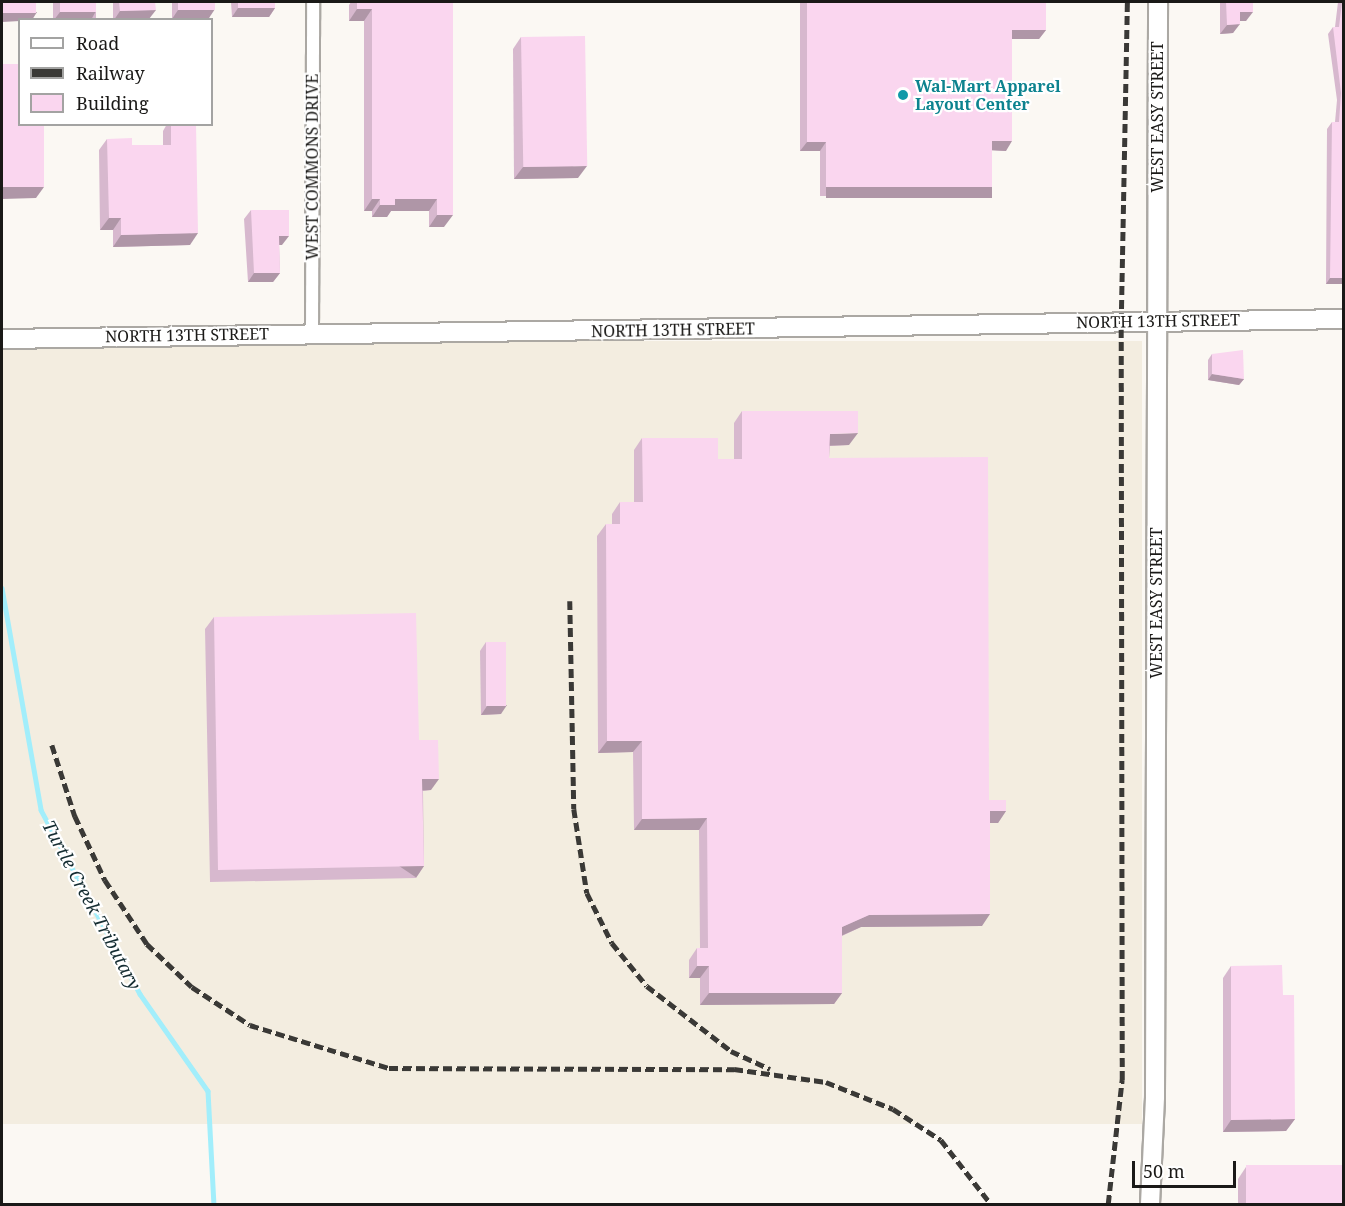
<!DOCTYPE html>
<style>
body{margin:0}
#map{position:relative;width:1345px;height:1206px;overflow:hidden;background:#fbf8f3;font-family:"Noto Serif",serif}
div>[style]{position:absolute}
.built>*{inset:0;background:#f3ede0;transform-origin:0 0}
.stream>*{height:4.5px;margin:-2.25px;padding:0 2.25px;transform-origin:2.25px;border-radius:2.25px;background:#a2eefb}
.roads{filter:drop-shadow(2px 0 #aba8a3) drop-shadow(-2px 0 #aba8a3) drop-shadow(0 2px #aba8a3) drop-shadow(0 -2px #aba8a3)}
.street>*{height:12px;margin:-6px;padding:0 6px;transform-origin:6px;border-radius:6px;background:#fff}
.secondary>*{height:18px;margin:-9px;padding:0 9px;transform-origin:9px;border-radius:9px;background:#fff}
.rail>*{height:4.5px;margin-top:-2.25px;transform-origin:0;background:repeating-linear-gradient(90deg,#3a3936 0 9px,transparent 0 13.5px)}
.wall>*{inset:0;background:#d7b8ce;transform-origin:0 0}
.shaded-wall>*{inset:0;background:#af96a7;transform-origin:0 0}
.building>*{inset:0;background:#fad6ef;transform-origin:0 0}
.dots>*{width:16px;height:16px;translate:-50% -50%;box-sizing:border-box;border:3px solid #fff;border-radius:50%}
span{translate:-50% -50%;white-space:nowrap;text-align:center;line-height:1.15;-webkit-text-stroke:4.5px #fff;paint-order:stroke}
.culture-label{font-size:16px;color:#0d838f;font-weight:700}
.left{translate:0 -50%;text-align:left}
.street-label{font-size:16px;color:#1a1917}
.water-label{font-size:18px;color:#152d32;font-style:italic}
.frame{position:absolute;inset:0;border:3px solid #1a1917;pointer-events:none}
.legend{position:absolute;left:18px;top:18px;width:195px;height:108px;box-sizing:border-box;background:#fff;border:2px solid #a3a3a2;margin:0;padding:8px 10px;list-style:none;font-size:18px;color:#1a1917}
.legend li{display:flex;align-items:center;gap:12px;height:30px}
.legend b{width:30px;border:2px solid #a3a3a2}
.scale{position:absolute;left:1132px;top:1161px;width:104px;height:27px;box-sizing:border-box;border:3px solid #1a1917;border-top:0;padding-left:8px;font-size:18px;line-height:21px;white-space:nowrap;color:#1a1917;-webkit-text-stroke:4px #fff;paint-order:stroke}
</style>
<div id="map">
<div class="built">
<div style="left:1142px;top:341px;width:783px;height:1140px;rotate:90deg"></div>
</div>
<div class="stream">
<div style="left:2px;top:588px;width:225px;rotate:80deg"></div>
<div style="left:41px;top:810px;width:209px;rotate:61.7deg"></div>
<div style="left:140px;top:994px;width:118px;rotate:55deg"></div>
<div style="left:208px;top:1091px;width:113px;rotate:87deg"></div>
</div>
<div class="roads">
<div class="street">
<div style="left:312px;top:333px;width:331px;rotate:-89.8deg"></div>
</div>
<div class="secondary">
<div style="left:2px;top:339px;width:1342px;rotate:-0.85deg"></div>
<div style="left:1150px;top:1204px;width:107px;rotate:-87.3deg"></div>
<div style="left:1155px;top:1097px;width:1095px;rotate:-89.84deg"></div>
</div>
</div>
<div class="rail">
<div style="left:570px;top:601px;width:208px;rotate:88.9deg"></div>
<div style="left:574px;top:809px;width:85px;rotate:81.2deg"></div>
<div style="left:587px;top:893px;width:56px;rotate:63.4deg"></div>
<div style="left:612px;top:943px;width:55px;rotate:50.9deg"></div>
<div style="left:647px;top:986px;width:106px;rotate:37.7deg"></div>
<div style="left:731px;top:1051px;width:43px;rotate:24.8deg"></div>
<div style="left:52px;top:745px;width:75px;rotate:72.1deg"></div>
<div style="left:75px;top:816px;width:71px;rotate:64.9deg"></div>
<div style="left:105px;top:880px;width:77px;rotate:56.7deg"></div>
<div style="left:147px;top:944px;width:62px;rotate:43.7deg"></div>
<div style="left:192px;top:987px;width:69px;rotate:33.2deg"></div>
<div style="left:250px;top:1025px;width:145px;rotate:17.2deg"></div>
<div style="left:389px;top:1068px;width:345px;rotate:0.2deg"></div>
<div style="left:734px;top:1069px;width:93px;rotate:8deg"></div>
<div style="left:826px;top:1082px;width:72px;rotate:21.9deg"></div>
<div style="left:893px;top:1109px;width:57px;rotate:32.9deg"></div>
<div style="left:941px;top:1140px;width:81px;rotate:52deg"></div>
<div style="left:1108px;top:1204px;width:125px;rotate:-83.6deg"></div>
<div style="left:1122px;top:1080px;width:758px;rotate:-90.08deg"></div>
<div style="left:1121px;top:322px;width:320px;rotate:-88.9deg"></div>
</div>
<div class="wall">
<div style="left:53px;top:2px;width:43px;height:18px"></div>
<div style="clip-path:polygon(113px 2px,155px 2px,149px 19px,113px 20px)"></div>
<div style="clip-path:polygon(172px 2px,215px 2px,209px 18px,172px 19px)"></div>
<div style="clip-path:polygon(231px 2px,275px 2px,275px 8px,269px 17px,232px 17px)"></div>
<div style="clip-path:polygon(351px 2px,453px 2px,444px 227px,429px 227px,429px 211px,391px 211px,387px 217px,372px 217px,372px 211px,364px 211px,364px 21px,349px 21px,349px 5px)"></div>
<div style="clip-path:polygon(800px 2px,1046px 2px,1046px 30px,1039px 39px,1012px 39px,1006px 151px,992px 150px,985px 196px,820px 196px,820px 151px,800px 151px)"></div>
<div style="clip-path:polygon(1220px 2px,1253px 2px,1246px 21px,1240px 21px,1233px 33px,1220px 34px)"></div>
<div style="clip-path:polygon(1338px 2px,1344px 2px,1344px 284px,1326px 284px,1327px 129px,1332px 122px,1335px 122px,1337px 100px,1328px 34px,1333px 27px,1335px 27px)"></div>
<div style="clip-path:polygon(521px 37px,578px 178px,514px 179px,513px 49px)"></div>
<div style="clip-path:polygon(167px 124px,196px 124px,190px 245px,113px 247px,113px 230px,100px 230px,99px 150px,107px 139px,132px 145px,163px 145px,163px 131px)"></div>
<div style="clip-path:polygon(251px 210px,282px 245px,279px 245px,280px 273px,273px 282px,248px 282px,244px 219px)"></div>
<div style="clip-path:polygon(1212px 354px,1244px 379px,1239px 385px,1208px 380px,1208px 360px)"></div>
<div style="clip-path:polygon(742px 411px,849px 445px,830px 446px,829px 458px,989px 800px,1006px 811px,998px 823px,990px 823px,982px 926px,861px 927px,842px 936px,842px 993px,834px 1004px,700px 1005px,700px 978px,689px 978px,689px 960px,697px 948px,700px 948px,699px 830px,634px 830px,633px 752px,598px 753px,597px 536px,606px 524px,612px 524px,612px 514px,620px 502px,634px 502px,634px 450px,642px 438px,718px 459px,734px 459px,734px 423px)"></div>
<div style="clip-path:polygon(214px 617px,419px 740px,431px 790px,423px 791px,424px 866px,416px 878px,210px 882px,205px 629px)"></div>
<div style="clip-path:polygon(486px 642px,501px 714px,481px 715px,480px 651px)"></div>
<div style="clip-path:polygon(1231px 966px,1283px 995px,1295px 1119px,1286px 1131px,1223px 1132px,1223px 978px)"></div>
<div style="clip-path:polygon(1246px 1167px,1344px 1204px,1238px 1204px,1238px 1179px)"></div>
</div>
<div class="shaded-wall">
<div style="clip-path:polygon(238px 8px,275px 8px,269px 17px,232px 17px)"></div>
<div style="clip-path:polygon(215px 9px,209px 18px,172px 19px,178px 10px)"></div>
<div style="clip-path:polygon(357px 9px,372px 9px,364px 21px,349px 21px)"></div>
<div style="clip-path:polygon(156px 10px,149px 19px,114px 20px,120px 11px)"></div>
<div style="clip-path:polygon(96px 11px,91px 20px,54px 20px,60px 12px)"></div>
<div style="clip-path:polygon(37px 12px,32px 20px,20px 20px,20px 21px,2px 22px,2px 13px)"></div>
<div style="clip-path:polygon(1240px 12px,1253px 12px,1246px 21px,1233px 21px)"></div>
<div style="clip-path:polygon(1240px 24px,1233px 33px,1220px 34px,1227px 25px)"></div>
<div style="clip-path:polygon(1012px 30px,1046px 30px,1039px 39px,1006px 39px)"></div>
<div style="clip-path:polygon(992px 141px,1012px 141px,1006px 151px,985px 150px)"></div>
<div style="clip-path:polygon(807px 142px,826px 142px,820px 151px,800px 151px)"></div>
<div style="clip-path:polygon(587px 166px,578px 178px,514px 179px,523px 167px)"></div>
<div style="clip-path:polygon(2px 187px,44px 187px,36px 198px,2px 199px)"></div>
<div style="left:826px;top:187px;width:166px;height:11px"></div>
<div style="clip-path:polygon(372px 199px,380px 199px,372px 211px,364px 211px)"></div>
<div style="clip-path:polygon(395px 199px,437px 199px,429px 211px,391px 211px,387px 217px,372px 217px,380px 205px)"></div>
<div style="clip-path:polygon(437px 215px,453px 215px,444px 227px,429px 227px)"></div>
<div style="clip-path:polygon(109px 218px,121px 218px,113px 230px,100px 230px)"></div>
<div style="clip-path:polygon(198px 233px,190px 245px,113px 247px,121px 235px)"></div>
<div style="clip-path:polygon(279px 236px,289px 236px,282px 245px,273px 245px)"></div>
<div style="clip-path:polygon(254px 273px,280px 273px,273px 282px,248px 282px)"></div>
<div style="clip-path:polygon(1330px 278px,1344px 278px,1344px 284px,1326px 284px)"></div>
<div style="clip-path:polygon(1212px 374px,1244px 379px,1239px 385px,1208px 380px)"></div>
<div style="clip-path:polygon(858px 433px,849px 445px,821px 446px,830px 434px)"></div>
<div style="clip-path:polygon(507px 705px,501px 714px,481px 715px,487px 706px)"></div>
<div style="clip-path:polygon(607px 741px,642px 741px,633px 752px,598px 753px)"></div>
<div style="clip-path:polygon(422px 779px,439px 779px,431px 790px,414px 791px)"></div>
<div style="clip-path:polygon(990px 811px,1006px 811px,998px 823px,982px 823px)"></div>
<div style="clip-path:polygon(707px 818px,699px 830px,634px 830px,642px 819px)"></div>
<div style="left:424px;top:866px;width:14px;height:206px;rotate:124deg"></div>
<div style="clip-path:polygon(990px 914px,982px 926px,861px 927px,834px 939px,842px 927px,869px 915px)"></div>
<div style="clip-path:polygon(697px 966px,709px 966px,700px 978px,689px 978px)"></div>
<div style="clip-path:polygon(709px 993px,842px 993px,834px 1004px,700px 1005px)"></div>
<div style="clip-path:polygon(1295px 1119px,1286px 1131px,1223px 1132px,1231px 1120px)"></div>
</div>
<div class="building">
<div style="left:2px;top:2px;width:34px;height:11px"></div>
<div style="left:60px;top:2px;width:36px;height:10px"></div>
<div style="clip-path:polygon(119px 2px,155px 2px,156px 10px,120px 11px)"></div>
<div style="left:178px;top:2px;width:37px;height:8px"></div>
<div style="left:238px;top:2px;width:37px;height:6px"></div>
<div style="clip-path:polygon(357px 2px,453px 2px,453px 215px,437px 215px,437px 199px,395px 199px,395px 205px,380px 205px,380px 199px,372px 199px,372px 9px,357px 9px)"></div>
<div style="clip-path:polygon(807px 2px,1046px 2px,1046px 30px,1012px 30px,1012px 141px,992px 141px,992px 187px,826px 187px,826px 142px,807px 142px)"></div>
<div style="clip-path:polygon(1226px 2px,1253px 2px,1253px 12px,1240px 12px,1240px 24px,1227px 25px)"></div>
<div style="clip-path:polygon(1342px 2px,1344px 2px,1344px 278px,1330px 278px,1332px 122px,1339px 122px,1341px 93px,1333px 27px,1339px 27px)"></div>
<div style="left:585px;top:36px;width:130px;height:64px;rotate:89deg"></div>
<div style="clip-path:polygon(2px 64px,20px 64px,20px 124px,44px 124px,44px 187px,2px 187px)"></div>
<div style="clip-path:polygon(171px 124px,196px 124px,198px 233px,121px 235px,121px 218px,109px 218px,107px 139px,132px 138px,132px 145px,171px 145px)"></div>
<div style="clip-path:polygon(251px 210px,289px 210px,289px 236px,279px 236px,280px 273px,254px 273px)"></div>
<div style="clip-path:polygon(1243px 350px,1244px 379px,1212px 374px,1212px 354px)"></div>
<div style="clip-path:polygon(742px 411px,858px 411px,858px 433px,830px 434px,829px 458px,988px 457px,989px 800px,1006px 800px,1006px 811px,990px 811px,990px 914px,869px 915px,842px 927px,842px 993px,709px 993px,709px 966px,697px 966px,697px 948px,708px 948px,707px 818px,642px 819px,642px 741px,607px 741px,606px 524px,620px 524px,620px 502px,643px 502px,642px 438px,718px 438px,718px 459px,742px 459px)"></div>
<div style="clip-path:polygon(416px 613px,419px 740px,438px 740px,439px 779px,422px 779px,424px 866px,218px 870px,214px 617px)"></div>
<div style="left:486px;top:642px;width:20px;height:64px"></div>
<div style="clip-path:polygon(1282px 965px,1283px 995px,1294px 995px,1295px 1119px,1231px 1120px,1231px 966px)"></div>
<div style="left:1344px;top:1165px;width:39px;height:98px;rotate:90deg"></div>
</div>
<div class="dots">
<div style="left:903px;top:95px;background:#0f9aa8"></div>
</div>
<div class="culture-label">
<span class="left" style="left:915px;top:95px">Wal-Mart Apparel<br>Layout Center</span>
</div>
<div class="street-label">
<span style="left:1157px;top:117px;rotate:-90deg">WEST EASY STREET</span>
<span style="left:312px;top:167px;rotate:-90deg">WEST COMMONS DRIVE</span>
<span style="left:1158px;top:321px;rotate:-1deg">NORTH 13TH STREET</span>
<span style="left:673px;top:330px;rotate:-1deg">NORTH 13TH STREET</span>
<span style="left:187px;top:335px;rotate:-1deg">NORTH 13TH STREET</span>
<span style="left:1156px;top:603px;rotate:-90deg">WEST EASY STREET</span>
</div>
<div class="water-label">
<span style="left:92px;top:905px;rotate:62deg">Turtle Creek Tributary</span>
</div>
<div class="frame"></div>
<ul class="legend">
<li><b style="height:8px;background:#fff"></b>Road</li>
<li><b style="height:8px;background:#3a3936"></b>Railway</li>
<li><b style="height:16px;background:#fad6ef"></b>Building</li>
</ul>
<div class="scale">50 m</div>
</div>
